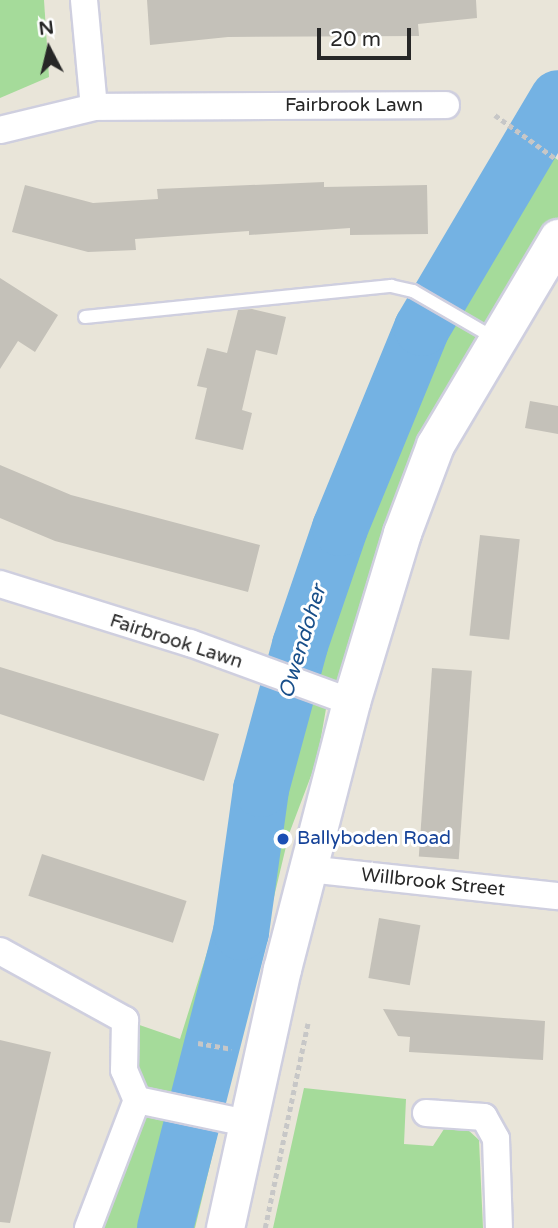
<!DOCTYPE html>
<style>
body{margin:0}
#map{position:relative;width:558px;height:1228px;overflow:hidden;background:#e9e5d9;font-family:"Varela Round",sans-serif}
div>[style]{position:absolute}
.green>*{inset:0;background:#a5db9a}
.river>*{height:56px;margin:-28px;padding:0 28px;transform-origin:28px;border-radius:28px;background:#74b2e3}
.building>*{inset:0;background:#c4c1b9;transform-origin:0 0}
.path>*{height:4.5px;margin-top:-2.25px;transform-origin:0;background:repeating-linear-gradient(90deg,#c7c7c7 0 5px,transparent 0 8.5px)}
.roads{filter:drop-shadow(2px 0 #cfcfdf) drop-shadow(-2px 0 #cfcfdf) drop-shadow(0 2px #cfcfdf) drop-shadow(0 -2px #cfcfdf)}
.lane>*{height:12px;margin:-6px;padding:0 6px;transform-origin:6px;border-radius:6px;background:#fff}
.street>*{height:26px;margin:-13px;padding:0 13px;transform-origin:13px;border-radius:13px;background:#fff}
.secondary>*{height:37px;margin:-18.5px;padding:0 18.5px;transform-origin:18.5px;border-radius:18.5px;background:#fff}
.dots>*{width:19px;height:19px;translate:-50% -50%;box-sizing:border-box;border:4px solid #fff;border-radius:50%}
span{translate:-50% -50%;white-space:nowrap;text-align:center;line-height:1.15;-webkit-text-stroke:6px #fff;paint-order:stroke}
.street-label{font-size:19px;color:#272727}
.transit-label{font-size:19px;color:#164399}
.left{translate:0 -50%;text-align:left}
.water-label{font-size:21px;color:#184f8a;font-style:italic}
.north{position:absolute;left:14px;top:14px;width:70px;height:70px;-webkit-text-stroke:5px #fff;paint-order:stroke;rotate:353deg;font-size:19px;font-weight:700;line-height:28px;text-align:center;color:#272727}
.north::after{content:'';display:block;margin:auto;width:24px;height:32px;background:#272727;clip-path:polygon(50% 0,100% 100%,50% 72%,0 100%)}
.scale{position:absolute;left:317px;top:28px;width:94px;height:32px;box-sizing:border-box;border:4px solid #272727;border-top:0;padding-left:9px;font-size:21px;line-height:24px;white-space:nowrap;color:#272727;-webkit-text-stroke:5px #fff;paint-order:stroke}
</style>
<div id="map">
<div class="green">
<div style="clip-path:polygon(0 0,44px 0,49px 77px,0 98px)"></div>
<div style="clip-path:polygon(532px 142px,558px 160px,558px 236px,495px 339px,347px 700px,327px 703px,317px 760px,289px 834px,195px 1228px,88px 1228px,122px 1130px,125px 1020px,180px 1039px,340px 528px,422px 328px)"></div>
<div style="clip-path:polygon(304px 1088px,406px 1099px,404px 1144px,433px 1146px,444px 1129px,467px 1129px,479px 1140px,483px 1228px,273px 1228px)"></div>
</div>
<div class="river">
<div style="left:165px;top:1228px;width:306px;rotate:-75.6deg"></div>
<div style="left:241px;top:932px;width:144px;rotate:-82deg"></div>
<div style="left:261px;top:789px;width:149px;rotate:-74.8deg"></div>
<div style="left:300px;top:645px;width:124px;rotate:-71.1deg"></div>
<div style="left:340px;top:528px;width:216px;rotate:-67.7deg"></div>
<div style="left:422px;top:328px;width:267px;rotate:-59.4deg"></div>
</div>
<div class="building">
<div style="clip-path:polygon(147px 0,476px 0,477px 18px,418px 24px,419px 36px,228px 37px,150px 45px)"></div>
<div style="clip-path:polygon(324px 182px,324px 187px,427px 185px,428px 234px,350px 235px,350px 228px,249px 235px,249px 231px,135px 239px,136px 250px,88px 252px,12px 232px,25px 185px,93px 203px,158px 199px,157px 189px)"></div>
<div style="clip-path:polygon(0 278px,58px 315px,35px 352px,18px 341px,0 369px)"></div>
<div style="clip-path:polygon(252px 309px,286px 317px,277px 355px,256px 350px,242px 410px,252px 413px,243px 450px,195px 439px,207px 388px,197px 386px,207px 348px,227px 353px,238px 310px)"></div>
<div style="clip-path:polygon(530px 401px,558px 406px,558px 434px,525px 428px)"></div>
<div style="clip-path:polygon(0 465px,71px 495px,260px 545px,248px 592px,55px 541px,0 518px)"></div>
<div style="left:480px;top:535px;width:40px;height:101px;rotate:6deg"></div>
<div style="clip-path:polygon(0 667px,219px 734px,204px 781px,0 714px)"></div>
<div style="left:432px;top:668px;width:40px;height:189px;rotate:4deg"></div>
<div style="left:42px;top:854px;width:152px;height:44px;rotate:18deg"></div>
<div style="left:379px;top:918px;width:42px;height:61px;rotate:10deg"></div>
<div style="clip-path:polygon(383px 1009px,545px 1021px,543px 1060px,409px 1052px,410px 1037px,398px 1036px)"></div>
<div style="clip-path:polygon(0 1040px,51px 1052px,10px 1223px,0 1222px)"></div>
</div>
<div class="path">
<div style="left:495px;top:115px;width:75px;rotate:35.8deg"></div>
<div style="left:198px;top:1043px;width:34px;rotate:10deg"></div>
<div style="left:265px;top:1228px;width:209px;rotate:-78.2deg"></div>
</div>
<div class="roads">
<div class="lane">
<div style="left:85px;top:317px;width:308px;rotate:-5.8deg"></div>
<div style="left:391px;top:286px;width:23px;rotate:13deg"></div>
<div style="left:413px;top:291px;width:94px;rotate:30.1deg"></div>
</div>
<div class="street">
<div style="left:84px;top:0;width:107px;rotate:84.7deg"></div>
<div style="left:0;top:130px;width:97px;rotate:-13.7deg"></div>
<div style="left:94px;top:107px;width:352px;rotate:-0.3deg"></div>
<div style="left:0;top:584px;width:199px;rotate:17.3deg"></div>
<div style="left:190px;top:643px;width:171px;rotate:20.1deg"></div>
<div style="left:308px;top:869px;width:251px;rotate:6.2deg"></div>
<div style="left:0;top:951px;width:143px;rotate:28.9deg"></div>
<div style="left:125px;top:1020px;width:50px;rotate:91.1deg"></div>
<div style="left:124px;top:1070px;width:33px;rotate:67deg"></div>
<div style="left:426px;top:1113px;width:58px;rotate:3.9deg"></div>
<div style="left:484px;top:1117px;width:25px;rotate:61deg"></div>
<div style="left:496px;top:1139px;width:89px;rotate:88.1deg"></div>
<div style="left:88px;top:1228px;width:137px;rotate:-69.1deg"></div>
<div style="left:137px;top:1100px;width:111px;rotate:11.9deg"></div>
</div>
<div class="secondary">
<div style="left:225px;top:1228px;width:265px;rotate:-77.6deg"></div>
<div style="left:282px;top:969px;width:276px;rotate:-75.5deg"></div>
<div style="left:351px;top:702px;width:177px;rotate:-73.2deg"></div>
<div style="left:402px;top:533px;width:94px;rotate:-69.4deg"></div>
<div style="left:435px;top:445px;width:241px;rotate:-59.3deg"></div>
</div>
</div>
<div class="dots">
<div style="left:283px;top:839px;background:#1a4fb4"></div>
</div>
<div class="street-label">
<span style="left:354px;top:106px">Fairbrook Lawn</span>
<span style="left:176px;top:642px;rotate:18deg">Fairbrook Lawn</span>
<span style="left:433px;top:883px;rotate:6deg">Willbrook Street</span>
</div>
<div class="transit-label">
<span class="left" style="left:297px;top:839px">Ballyboden Road</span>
</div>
<div class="water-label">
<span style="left:303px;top:642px;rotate:-73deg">Owendoher</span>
</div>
<div class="north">N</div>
<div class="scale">20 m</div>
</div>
